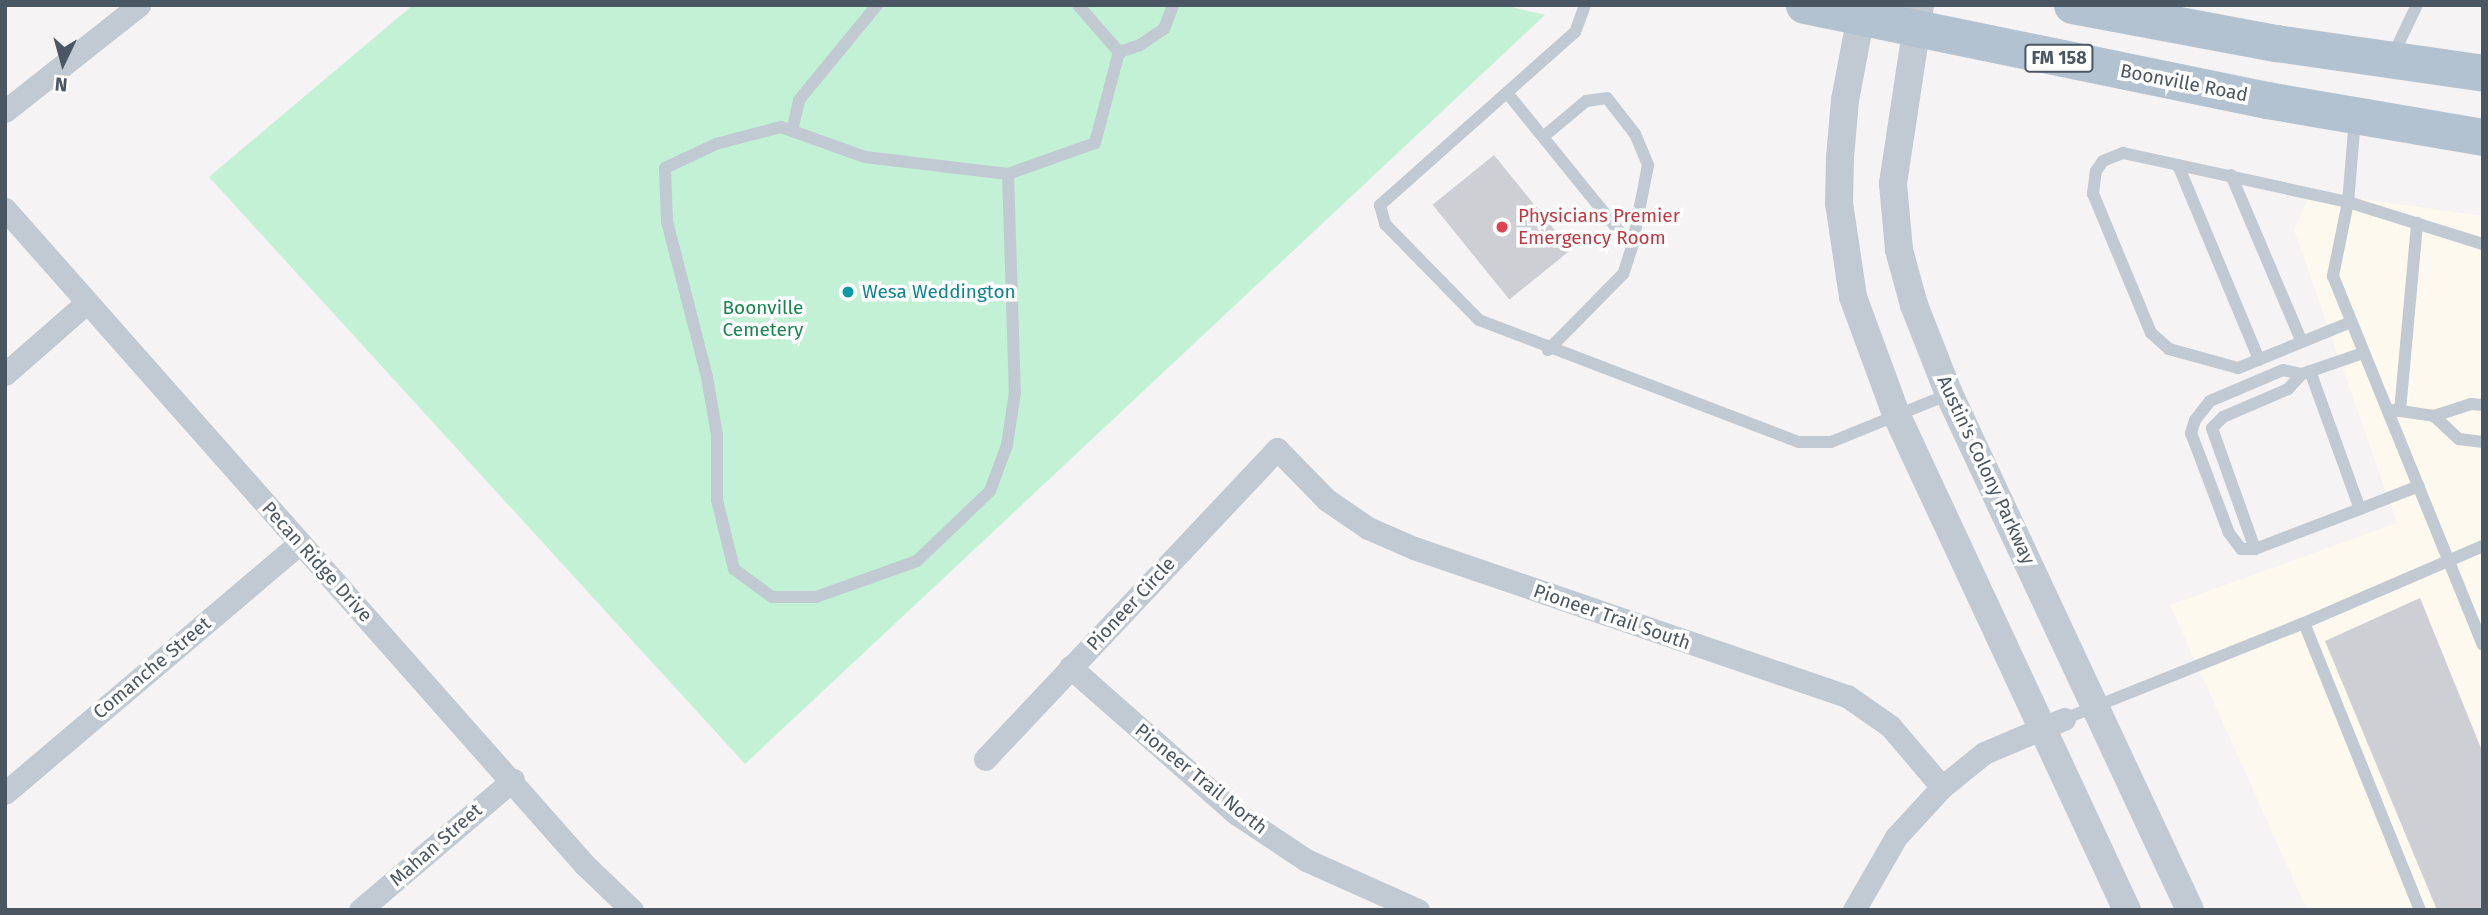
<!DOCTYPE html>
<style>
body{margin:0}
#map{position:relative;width:2488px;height:915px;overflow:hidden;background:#f5f3f3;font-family:"Fira Sans",sans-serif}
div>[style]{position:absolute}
.commercial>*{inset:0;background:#fdf9ef}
.green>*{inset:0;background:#c3f1d5}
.building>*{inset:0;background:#cdcfd5;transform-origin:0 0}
.service>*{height:12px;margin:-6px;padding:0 6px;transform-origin:6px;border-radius:6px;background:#c1cad2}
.minor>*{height:23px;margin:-11.5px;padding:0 11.5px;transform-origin:11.5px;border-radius:11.5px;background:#c1cad2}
.tertiary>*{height:28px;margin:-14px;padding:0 14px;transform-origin:14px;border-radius:14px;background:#c1cad2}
.primary>*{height:37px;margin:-18.5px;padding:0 18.5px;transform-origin:18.5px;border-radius:18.5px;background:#b3c2d1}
.dots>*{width:19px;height:19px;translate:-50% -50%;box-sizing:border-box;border:4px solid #fff;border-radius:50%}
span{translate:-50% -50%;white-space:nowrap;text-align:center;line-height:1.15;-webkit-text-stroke:7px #fff;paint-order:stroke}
.shield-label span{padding:2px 5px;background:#fff;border:2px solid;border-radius:5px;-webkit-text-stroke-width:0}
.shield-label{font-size:18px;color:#4a5661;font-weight:700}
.street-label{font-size:19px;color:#4a5661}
.health-label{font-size:19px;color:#be3a42}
.left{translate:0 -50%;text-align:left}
.culture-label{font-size:19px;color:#0d838f}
.park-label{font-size:19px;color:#17864f}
.frame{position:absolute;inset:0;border:7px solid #4a5661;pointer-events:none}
.north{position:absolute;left:28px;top:28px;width:70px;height:70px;-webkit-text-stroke:5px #fff;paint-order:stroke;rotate:185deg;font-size:19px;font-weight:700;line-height:28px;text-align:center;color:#4a5661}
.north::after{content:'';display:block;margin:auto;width:24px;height:32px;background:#4a5661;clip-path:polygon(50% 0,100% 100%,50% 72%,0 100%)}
</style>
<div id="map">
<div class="commercial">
<div style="clip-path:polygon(2311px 192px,2483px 216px,2483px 910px,2307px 910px,2170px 605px,2397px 523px,2294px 230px)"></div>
</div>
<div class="green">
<div style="clip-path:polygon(413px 5px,1502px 5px,1545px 15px,745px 764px,209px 177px)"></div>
</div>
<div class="building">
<div style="left:1494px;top:155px;width:122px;height:79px;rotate:51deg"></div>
<div style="clip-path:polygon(2420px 598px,2483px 753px,2483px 910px,2437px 910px,2325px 641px)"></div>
</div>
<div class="service">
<div style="left:1078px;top:5px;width:62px;rotate:48.9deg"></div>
<div style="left:1585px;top:5px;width:29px;rotate:110deg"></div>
<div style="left:1575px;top:32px;width:261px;rotate:138.4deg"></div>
<div style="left:1380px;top:205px;width:20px;rotate:75deg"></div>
<div style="left:1385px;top:224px;width:134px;rotate:45.6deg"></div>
<div style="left:1479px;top:320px;width:342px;rotate:20.9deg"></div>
<div style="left:1799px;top:442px;width:32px"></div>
<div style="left:1831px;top:442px;width:127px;rotate:-22.1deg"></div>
<div style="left:1119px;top:52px;width:22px;rotate:-18deg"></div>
<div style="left:1140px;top:45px;width:29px;rotate:-34deg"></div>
<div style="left:1164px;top:29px;width:26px;rotate:-69deg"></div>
<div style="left:2393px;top:55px;width:55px;rotate:-64.4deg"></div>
<div style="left:1508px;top:94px;width:197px;rotate:51deg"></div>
<div style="left:1632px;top:247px;width:28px;rotate:108deg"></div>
<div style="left:1623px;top:274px;width:107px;rotate:134.6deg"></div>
<div style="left:2355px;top:119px;width:83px;rotate:94.8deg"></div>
<div style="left:2348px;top:202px;width:76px;rotate:101.5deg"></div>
<div style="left:2333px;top:276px;width:398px;rotate:67.9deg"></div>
<div style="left:792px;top:131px;width:32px;rotate:-77deg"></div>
<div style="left:799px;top:100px;width:123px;rotate:-50.6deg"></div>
<div style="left:1543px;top:137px;width:56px;rotate:-39.9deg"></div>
<div style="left:1586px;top:101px;width:21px;rotate:-8deg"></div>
<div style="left:1607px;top:98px;width:46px;rotate:52.1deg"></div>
<div style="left:1635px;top:134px;width:34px;rotate:67deg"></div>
<div style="left:1648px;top:165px;width:84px;rotate:101deg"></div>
<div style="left:2178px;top:165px;width:211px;rotate:67.4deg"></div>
<div style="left:1008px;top:174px;width:218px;rotate:88.2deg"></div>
<div style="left:1015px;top:392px;width:54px;rotate:98.6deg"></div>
<div style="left:1007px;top:445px;width:49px;rotate:110.3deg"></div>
<div style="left:990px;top:491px;width:101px;rotate:136.2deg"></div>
<div style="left:917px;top:561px;width:107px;rotate:160.4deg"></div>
<div style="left:816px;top:597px;width:44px;rotate:180deg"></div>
<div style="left:772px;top:597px;width:47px;rotate:-143.6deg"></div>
<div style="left:734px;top:569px;width:71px;rotate:-103.8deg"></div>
<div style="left:717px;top:500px;width:65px;rotate:-90deg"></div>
<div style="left:717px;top:435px;width:59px;rotate:-99.8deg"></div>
<div style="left:707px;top:377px;width:161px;rotate:-104.4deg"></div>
<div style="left:667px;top:221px;width:53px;rotate:-92.2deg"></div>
<div style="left:665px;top:168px;width:56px;rotate:-25.2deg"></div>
<div style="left:716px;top:144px;width:67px;rotate:-14.7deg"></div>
<div style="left:781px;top:127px;width:89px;rotate:19.7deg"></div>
<div style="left:865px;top:157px;width:144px;rotate:6.8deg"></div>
<div style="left:1008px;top:174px;width:92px;rotate:-19.6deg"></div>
<div style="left:1095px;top:143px;width:94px;rotate:-75.2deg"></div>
<div style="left:2231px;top:175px;width:181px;rotate:67deg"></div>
<div style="left:2351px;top:322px;width:122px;rotate:157.8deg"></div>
<div style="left:2238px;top:368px;width:72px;rotate:-164.6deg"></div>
<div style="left:2169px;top:349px;width:24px;rotate:-138deg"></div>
<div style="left:2151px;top:333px;width:151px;rotate:-112.6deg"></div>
<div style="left:2093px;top:194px;width:23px;rotate:-83deg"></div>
<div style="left:2096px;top:171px;width:12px;rotate:-55deg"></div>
<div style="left:2103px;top:161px;width:22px;rotate:-22deg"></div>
<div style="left:2123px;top:153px;width:230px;rotate:12.3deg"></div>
<div style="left:2348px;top:202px;width:141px;rotate:17.3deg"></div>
<div style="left:2310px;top:371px;width:147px;rotate:70.1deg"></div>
<div style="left:2360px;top:509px;width:63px;rotate:-21.3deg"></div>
<div style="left:2302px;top:374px;width:19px;rotate:-168deg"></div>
<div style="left:2283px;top:370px;width:79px;rotate:157deg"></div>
<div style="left:2210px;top:401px;width:24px;rotate:128deg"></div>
<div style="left:2195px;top:420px;width:14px;rotate:107deg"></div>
<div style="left:2191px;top:433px;width:107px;rotate:69.2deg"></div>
<div style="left:2229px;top:533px;width:20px;rotate:53deg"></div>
<div style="left:2241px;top:549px;width:14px"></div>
<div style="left:2255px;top:549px;width:112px;rotate:-20.9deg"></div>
<div style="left:2394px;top:410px;width:40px;rotate:8.5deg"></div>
<div style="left:2434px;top:416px;width:34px;rotate:43deg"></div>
<div style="left:2459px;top:439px;width:24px;rotate:7deg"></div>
<div style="left:2400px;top:411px;width:189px;rotate:-84.8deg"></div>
<div style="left:2434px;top:416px;width:39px;rotate:-18deg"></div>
<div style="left:2471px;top:404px;width:12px;rotate:5deg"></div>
<div style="left:2255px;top:549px;width:128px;rotate:-109.6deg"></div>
<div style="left:2212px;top:428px;width:16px;rotate:-45deg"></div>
<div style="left:2223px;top:417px;width:71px;rotate:-23.3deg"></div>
<div style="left:2288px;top:389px;width:21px;rotate:-47deg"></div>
<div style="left:2302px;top:374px;width:65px;rotate:-19deg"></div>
<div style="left:2304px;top:623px;width:195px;rotate:-23.3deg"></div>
<div style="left:2064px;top:719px;width:258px;rotate:-21.8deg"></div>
<div style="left:2304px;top:623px;width:310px;rotate:68deg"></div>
</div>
<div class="minor">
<div style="left:5px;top:111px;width:171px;rotate:-38.3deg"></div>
<div style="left:5px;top:209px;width:876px;rotate:48.52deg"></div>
<div style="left:585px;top:865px;width:65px;rotate:43.8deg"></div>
<div style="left:5px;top:374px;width:108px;rotate:-41.2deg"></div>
<div style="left:1070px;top:667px;width:222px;rotate:41.4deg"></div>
<div style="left:1237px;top:814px;width:83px;rotate:33.7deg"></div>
<div style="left:1306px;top:860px;width:123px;rotate:24.1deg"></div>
<div style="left:985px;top:759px;width:426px;rotate:-46.7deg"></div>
<div style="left:1277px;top:449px;width:71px;rotate:45.6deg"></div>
<div style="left:1327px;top:500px;width:50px;rotate:34.3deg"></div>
<div style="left:1368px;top:528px;width:50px;rotate:23.5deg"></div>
<div style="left:1414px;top:548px;width:458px;rotate:18.9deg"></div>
<div style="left:1847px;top:696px;width:52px;rotate:34.9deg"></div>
<div style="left:1890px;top:726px;width:80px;rotate:49.6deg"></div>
<div style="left:5px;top:793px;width:387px;rotate:-40.3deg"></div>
<div style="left:360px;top:910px;width:201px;rotate:-40.4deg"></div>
<div style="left:1854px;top:910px;width:84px;rotate:-60.1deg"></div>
<div style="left:1896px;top:837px;width:68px;rotate:-47.4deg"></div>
<div style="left:1942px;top:787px;width:54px;rotate:-39deg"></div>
<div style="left:1984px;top:753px;width:87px;rotate:-23deg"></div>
</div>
<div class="tertiary">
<div style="left:1863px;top:5px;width:97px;rotate:100.7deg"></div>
<div style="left:1845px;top:100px;width:57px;rotate:95deg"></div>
<div style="left:1840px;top:157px;width:46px;rotate:91.2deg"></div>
<div style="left:1839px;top:203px;width:95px;rotate:81.5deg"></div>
<div style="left:1853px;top:297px;width:125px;rotate:69.8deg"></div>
<div style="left:1896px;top:414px;width:547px;rotate:65.03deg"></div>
<div style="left:1920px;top:5px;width:181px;rotate:98.6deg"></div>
<div style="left:1893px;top:184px;width:66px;rotate:84.8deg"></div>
<div style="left:1899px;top:250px;width:57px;rotate:74.7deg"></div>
<div style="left:1914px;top:305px;width:96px;rotate:68.5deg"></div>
<div style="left:1949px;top:394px;width:570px;rotate:64.96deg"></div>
</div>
<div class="primary">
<div style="left:1804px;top:5px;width:473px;rotate:11.6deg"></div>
<div style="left:2267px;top:100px;width:219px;rotate:9.7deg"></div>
<div style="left:2072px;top:5px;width:208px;rotate:10.6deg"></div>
<div style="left:2276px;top:43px;width:209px;rotate:8.2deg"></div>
</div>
<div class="dots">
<div style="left:1502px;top:227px;background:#e0444e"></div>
<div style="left:848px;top:292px;background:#0f9aa8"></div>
</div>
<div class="shield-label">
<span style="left:2059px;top:58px">FM 158</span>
</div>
<div class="street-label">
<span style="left:2184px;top:83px;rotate:11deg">Boonville Road</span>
<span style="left:1986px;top:470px;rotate:65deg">Austin's Colony Parkway</span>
<span style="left:317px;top:562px;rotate:48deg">Pecan Ridge Drive</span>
<span style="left:1131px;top:604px;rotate:-47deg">Pioneer Circle</span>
<span style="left:1612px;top:617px;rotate:19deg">Pioneer Trail South</span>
<span style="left:152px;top:668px;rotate:-40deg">Comanche Street</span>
<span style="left:1201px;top:779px;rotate:39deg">Pioneer Trail North</span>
<span style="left:436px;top:845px;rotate:-41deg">Mahan Street</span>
</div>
<div class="health-label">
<span class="left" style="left:1518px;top:227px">Physicians Premier<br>Emergency Room</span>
</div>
<div class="culture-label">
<span class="left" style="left:862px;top:292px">Wesa Weddington</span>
</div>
<div class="park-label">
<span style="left:763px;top:319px">Boonville<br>Cemetery</span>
</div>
<div class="frame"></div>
<div class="north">N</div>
</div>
